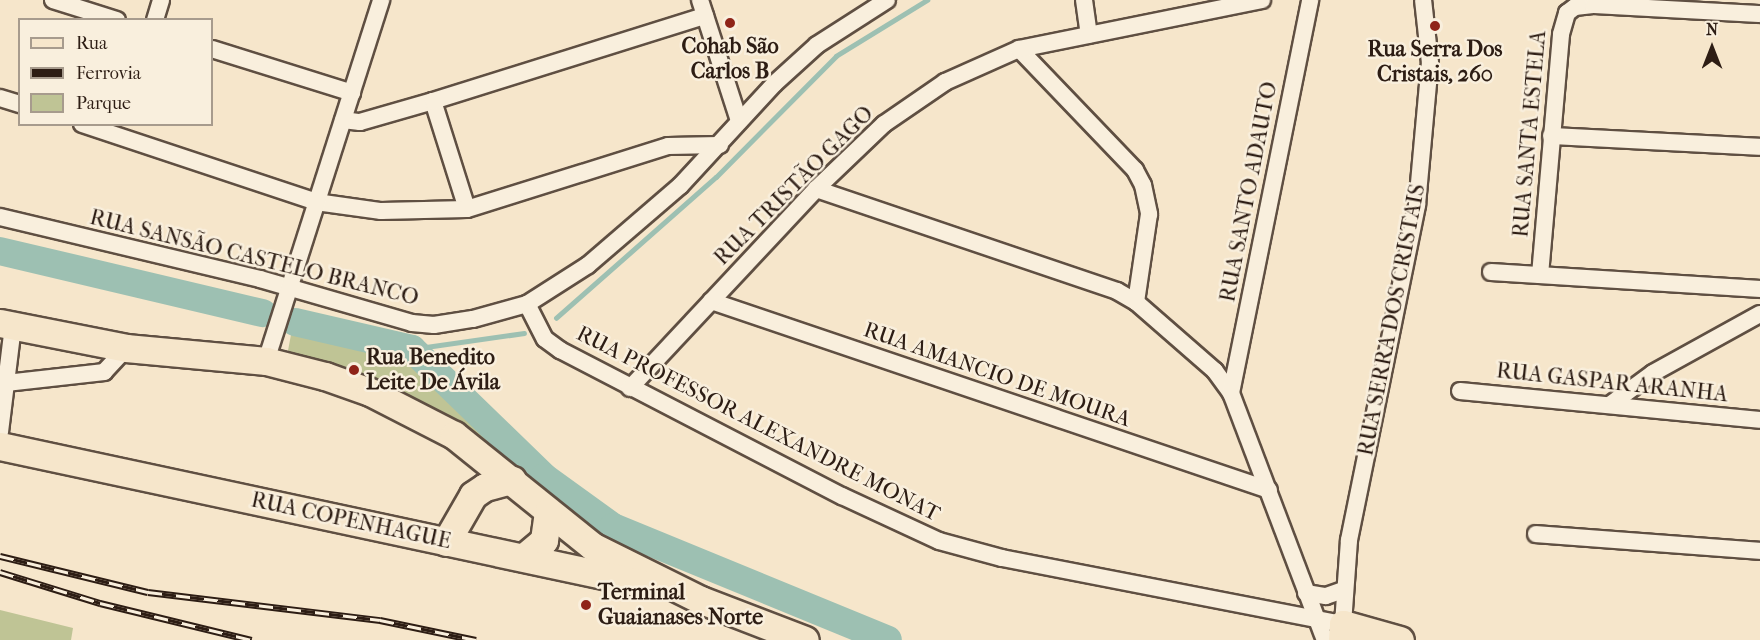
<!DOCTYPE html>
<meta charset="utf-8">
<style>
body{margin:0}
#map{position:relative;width:1760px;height:640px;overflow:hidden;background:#f6e6cb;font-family:"IM FELL French Canon",serif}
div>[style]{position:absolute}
.green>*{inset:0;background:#bfc495}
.stream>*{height:4.5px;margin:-2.25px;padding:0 2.25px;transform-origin:2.25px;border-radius:2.25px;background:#9dc0b2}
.river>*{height:28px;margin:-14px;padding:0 14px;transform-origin:14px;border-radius:14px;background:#9dc0b2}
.roads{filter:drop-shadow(2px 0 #5f4f42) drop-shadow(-2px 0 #5f4f42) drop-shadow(0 2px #5f4f42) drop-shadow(0 -2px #5f4f42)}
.street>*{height:16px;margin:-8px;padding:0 8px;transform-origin:8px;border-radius:8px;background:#f9efdd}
.primary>*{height:27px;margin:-13.5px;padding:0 13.5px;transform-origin:13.5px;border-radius:13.5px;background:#f6e6cb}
.rail>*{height:7px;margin-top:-3.5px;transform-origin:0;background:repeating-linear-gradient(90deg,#f9efdd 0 14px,#2d1d14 0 28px);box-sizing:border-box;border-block:2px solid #2d1d14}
.dots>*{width:16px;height:16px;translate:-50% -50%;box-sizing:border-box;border:3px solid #f9efdd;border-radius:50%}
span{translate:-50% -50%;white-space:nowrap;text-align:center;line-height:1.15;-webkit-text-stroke:5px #f9efdd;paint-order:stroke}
.poi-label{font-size:22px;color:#2d1d14;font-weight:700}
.left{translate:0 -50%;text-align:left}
.street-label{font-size:22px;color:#2d1d14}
.legend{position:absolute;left:18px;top:18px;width:195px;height:108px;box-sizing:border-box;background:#f9efdd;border:2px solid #a79b8d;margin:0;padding:8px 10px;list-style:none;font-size:18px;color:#2d1d14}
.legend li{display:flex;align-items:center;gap:12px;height:30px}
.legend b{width:30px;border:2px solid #a79b8d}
.north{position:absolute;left:1682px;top:18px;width:60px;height:60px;-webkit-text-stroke:4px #f9efdd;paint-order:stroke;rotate:0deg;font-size:16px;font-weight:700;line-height:24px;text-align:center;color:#2d1d14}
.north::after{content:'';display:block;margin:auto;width:21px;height:27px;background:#2d1d14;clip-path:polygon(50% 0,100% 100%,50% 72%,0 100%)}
</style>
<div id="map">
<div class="green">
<div style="clip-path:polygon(293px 324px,416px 358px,527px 476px,522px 480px,287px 356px)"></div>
<div style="clip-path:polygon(0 610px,73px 628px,71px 640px,0 640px)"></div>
</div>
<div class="stream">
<div style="left:556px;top:318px;width:213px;rotate:-41.4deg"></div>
<div style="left:716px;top:177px;width:170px;rotate:-45.2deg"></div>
<div style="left:836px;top:56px;width:107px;rotate:-31.6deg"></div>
<div style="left:412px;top:349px;width:113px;rotate:-8.1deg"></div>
</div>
<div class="river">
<div style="left:0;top:251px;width:270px;rotate:13.3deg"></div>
<div style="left:295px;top:322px;width:120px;rotate:13deg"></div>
<div style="left:412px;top:349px;width:184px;rotate:44.1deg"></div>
<div style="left:544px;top:477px;width:85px;rotate:35.9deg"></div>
<div style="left:613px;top:527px;width:297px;rotate:22.3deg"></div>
</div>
<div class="roads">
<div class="street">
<div style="left:53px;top:0;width:67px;rotate:17.4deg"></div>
<div style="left:700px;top:0;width:127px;rotate:72.1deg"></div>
<div style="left:1084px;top:0;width:35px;rotate:82deg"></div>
<div style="left:155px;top:20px;width:21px;rotate:-73deg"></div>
<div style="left:212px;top:49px;width:147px;rotate:17.4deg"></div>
<div style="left:1019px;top:49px;width:168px;rotate:46.2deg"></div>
<div style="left:1135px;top:170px;width:17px;rotate:62deg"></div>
<div style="left:1143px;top:185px;width:30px;rotate:78deg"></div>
<div style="left:1149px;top:214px;width:89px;rotate:98.4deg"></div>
<div style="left:1136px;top:302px;width:105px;rotate:41.1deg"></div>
<div style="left:1215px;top:371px;width:27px;rotate:54deg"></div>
<div style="left:1231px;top:393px;width:264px;rotate:69.2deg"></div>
<div style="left:0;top:98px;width:21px;rotate:17deg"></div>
<div style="left:433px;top:101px;width:113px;rotate:72.5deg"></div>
<div style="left:343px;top:120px;width:17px;rotate:7deg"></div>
<div style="left:360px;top:122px;width:76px;rotate:-16deg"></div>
<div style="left:433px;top:101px;width:285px;rotate:-17.4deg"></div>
<div style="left:82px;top:124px;width:247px;rotate:18.4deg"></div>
<div style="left:316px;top:202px;width:66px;rotate:7.9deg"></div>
<div style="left:381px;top:211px;width:86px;rotate:-1.3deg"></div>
<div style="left:467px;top:209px;width:211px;rotate:-17.4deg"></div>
<div style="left:668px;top:146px;width:52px;rotate:-1.1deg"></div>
<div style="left:1551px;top:136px;width:209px;rotate:3deg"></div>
<div style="left:816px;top:189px;width:318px;rotate:18.7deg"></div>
<div style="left:1117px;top:291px;width:22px;rotate:30deg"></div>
<div style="left:0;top:217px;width:267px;rotate:13.4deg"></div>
<div style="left:260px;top:279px;width:158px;rotate:16.1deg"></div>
<div style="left:412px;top:323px;width:22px;rotate:5deg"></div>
<div style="left:434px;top:325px;width:39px;rotate:-9deg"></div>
<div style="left:473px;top:319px;width:56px;rotate:-15.5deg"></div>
<div style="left:527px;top:304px;width:72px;rotate:-32.6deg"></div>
<div style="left:588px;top:265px;width:121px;rotate:-40.7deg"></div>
<div style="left:680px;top:186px;width:139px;rotate:-47.3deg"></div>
<div style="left:774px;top:84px;width:58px;rotate:-42.2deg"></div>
<div style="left:817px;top:45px;width:83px;rotate:-32.7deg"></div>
<div style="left:1491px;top:272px;width:270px;rotate:3.6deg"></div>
<div style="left:1540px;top:275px;width:242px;rotate:-85deg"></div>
<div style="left:1561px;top:34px;width:22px;rotate:-74deg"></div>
<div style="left:1567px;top:13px;width:10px;rotate:-37deg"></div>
<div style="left:1575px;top:7px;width:18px;rotate:-6deg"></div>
<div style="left:1593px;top:5px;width:167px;rotate:3.1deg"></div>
<div style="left:711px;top:301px;width:589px;rotate:18.71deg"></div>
<div style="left:527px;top:304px;width:39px;rotate:63deg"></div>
<div style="left:545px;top:339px;width:19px;rotate:36deg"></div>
<div style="left:560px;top:350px;width:318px;rotate:27.4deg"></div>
<div style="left:842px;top:496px;width:107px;rotate:24.9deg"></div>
<div style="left:939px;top:541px;width:65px;rotate:15.1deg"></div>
<div style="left:1002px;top:558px;width:347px;rotate:11deg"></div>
<div style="left:1343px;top:624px;width:84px;rotate:-85.9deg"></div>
<div style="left:1349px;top:540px;width:342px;rotate:-78.5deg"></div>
<div style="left:1417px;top:205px;width:143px;rotate:-84.8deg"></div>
<div style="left:1430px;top:63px;width:63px;rotate:-96.3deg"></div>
<div style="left:266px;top:361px;width:379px;rotate:-72.3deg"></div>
<div style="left:6px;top:383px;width:99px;rotate:-6.4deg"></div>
<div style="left:104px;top:372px;width:33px;rotate:-47deg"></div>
<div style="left:630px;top:388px;width:272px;rotate:-46.9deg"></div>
<div style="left:816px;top:189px;width:94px;rotate:-43.7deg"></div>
<div style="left:884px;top:124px;width:74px;rotate:-34.5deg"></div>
<div style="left:945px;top:82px;width:81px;rotate:-24deg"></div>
<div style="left:1019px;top:49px;width:248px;rotate:-11.4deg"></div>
<div style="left:1460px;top:391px;width:301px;rotate:5.5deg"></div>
<div style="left:1231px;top:393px;width:401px;rotate:-78.6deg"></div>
<div style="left:1611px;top:404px;width:52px;rotate:-36.4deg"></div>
<div style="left:1653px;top:373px;width:122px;rotate:-28.9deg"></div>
<div style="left:0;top:432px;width:107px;rotate:-83deg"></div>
<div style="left:1536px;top:534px;width:225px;rotate:4.3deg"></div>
<div style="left:1306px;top:593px;width:20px;rotate:9deg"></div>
<div style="left:1326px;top:596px;width:18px;rotate:-19deg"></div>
</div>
<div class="primary">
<div style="left:0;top:323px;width:128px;rotate:11.2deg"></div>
<div style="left:126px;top:348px;width:141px;rotate:5.3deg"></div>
<div style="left:266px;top:361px;width:61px;rotate:14.3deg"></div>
<div style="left:325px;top:376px;width:48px;rotate:19.6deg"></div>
<div style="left:370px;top:392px;width:94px;rotate:27.1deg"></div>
<div style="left:454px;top:435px;width:177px;rotate:38.8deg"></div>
<div style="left:592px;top:546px;width:122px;rotate:26.4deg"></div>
<div style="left:701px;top:600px;width:111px;rotate:21deg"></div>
<div style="left:0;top:446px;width:660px;rotate:12.08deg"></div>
<div style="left:446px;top:542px;width:54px;rotate:-60.1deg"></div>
<div style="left:473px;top:495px;width:14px;rotate:-34deg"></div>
<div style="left:485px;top:487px;width:28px;rotate:-15deg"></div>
<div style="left:524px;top:557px;width:26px;rotate:-40deg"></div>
<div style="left:544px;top:540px;width:28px;rotate:-82deg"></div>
<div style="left:1342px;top:640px;width:16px;rotate:-86deg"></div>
<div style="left:1343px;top:624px;width:59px;rotate:15.7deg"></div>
</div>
</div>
<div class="rail">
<div style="left:0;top:556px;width:152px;rotate:13.7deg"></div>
<div style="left:148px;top:592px;width:234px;rotate:6.9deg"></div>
<div style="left:380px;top:620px;width:98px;rotate:11.8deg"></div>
<div style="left:0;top:572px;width:105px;rotate:17.2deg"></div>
<div style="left:100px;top:603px;width:156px;rotate:13.7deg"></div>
</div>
<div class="dots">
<div style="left:730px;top:23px;background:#8f2418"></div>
<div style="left:1435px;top:26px;background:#8f2418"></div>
<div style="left:354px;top:370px;background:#8f2418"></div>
<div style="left:586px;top:605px;background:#8f2418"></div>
</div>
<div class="poi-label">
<span style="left:730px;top:59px">Cohab São<br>Carlos B</span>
<span style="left:1435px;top:62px">Rua Serra Dos<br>Cristais, 260</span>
<span class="left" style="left:366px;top:370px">Rua Benedito<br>Leite De Ávila</span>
<span class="left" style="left:598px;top:605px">Terminal<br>Guaianases Norte</span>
</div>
<div class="street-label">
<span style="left:1530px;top:134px;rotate:-85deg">RUA SANTA ESTELA</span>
<span style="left:794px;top:186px;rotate:-45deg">RUA TRISTÃO GAGO</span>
<span style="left:1249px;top:192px;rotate:-79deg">RUA SANTO ADAUTO</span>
<span style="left:254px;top:258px;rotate:14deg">RUA SANSÃO CASTELO BRANCO</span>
<span style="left:1392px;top:320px;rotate:-79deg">RUA SERRA DOS CRISTAIS</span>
<span style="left:997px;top:375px;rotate:19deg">RUA AMANCIO DE MOURA</span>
<span style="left:1612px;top:383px;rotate:6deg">RUA GASPAR ARANHA</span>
<span style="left:758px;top:424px;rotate:27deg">RUA PROFESSOR ALEXANDRE MONAT</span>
<span style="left:351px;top:521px;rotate:12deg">RUA COPENHAGUE</span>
</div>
<ul class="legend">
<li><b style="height:8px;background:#f6e6cb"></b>Rua</li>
<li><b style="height:8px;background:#2d1d14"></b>Ferrovia</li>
<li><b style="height:16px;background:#bfc495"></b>Parque</li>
</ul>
<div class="north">N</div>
</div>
